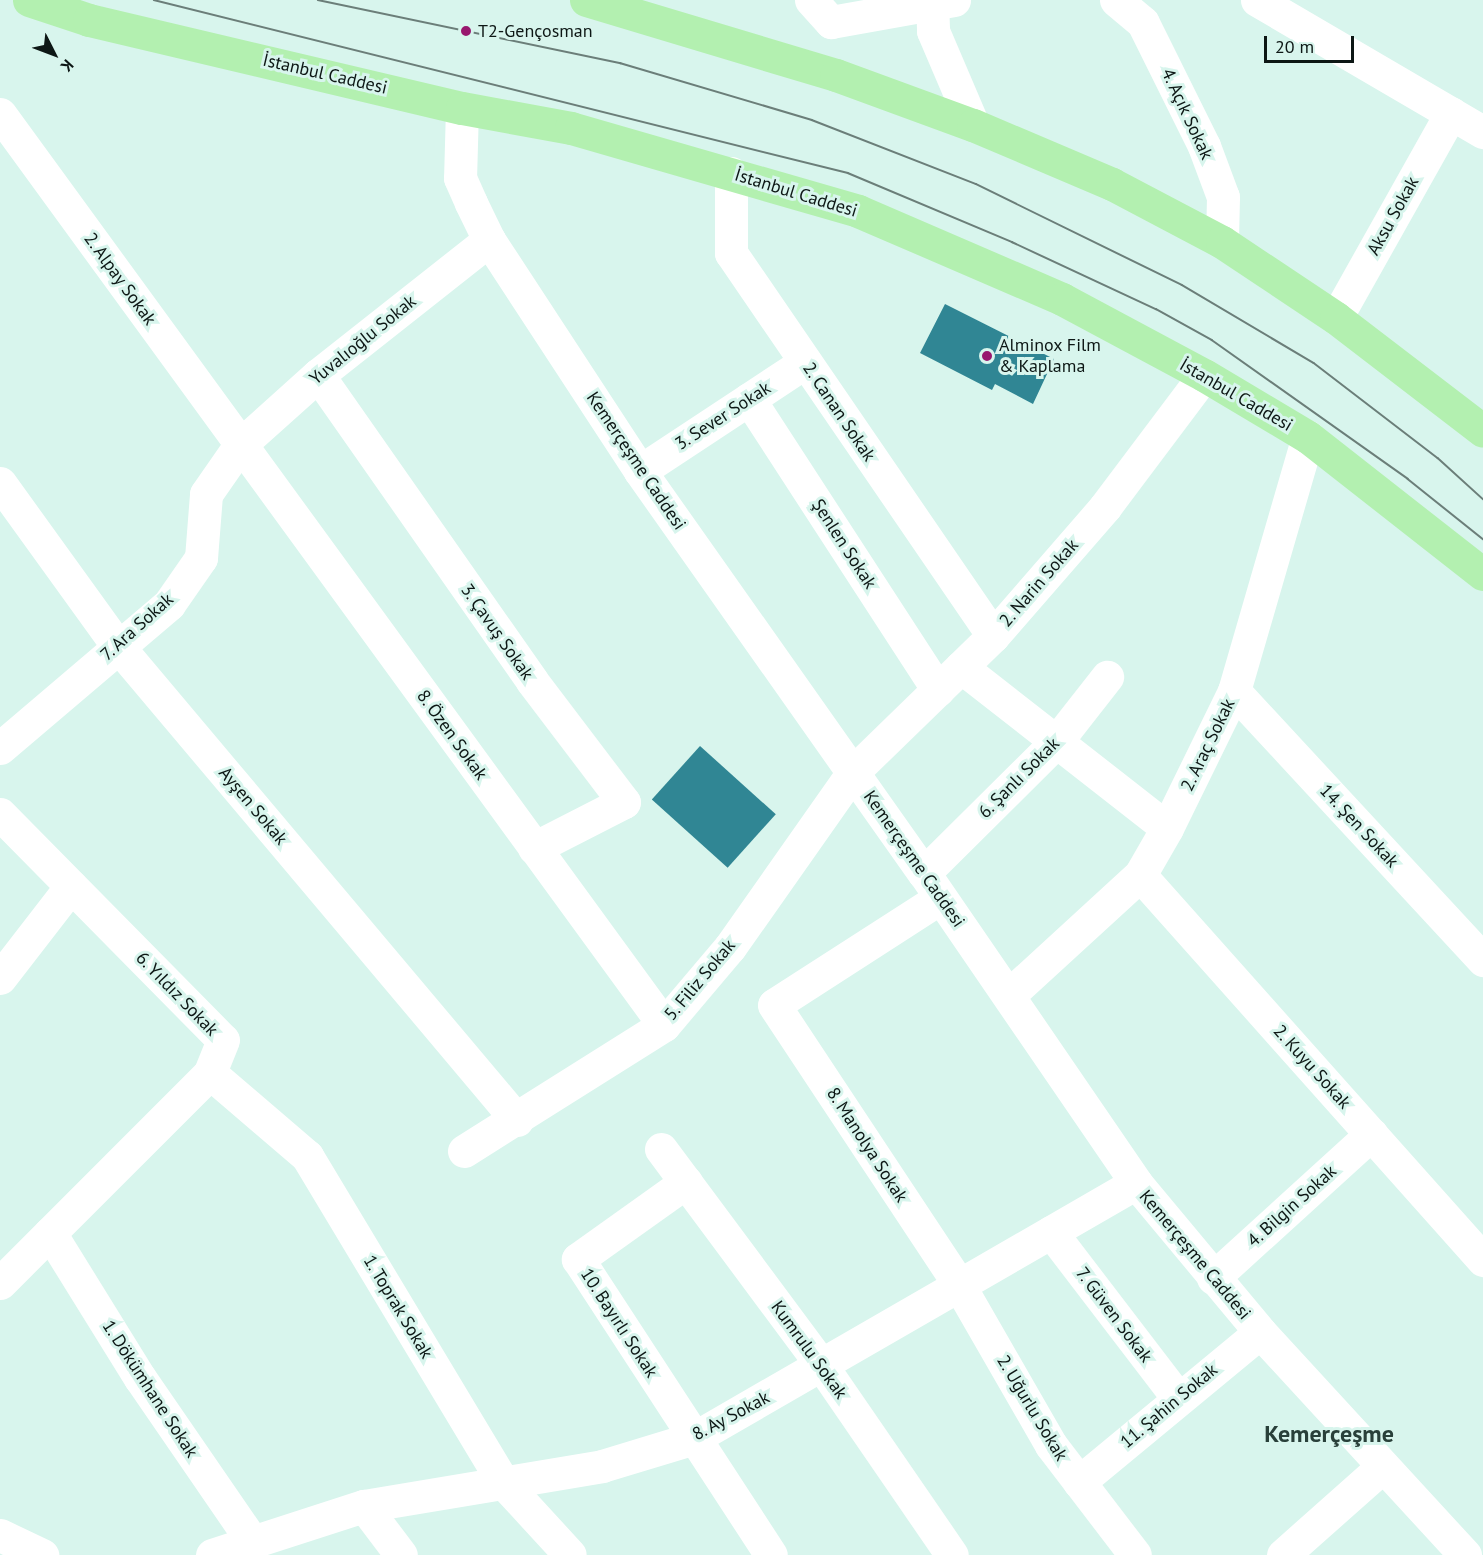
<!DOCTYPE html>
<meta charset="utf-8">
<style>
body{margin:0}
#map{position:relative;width:1483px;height:1555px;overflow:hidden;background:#d8f5ed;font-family:"PT Sans",sans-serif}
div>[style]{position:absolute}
.building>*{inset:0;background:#308694;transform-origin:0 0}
.minor>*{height:33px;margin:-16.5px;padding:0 16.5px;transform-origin:16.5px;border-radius:16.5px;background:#fff}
.secondary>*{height:33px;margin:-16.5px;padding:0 16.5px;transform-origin:16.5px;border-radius:16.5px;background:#fff}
.trunk>*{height:33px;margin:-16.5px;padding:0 16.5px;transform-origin:16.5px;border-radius:16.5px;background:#b3f0b0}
.tram>*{height:1.5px;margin:-0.75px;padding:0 0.75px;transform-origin:0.75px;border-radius:0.75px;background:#6b7e79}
.dots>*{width:16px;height:16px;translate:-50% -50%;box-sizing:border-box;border:3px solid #d8f5ed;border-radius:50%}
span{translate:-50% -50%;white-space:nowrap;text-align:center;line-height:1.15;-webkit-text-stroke:6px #d8f5ed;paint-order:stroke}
.poi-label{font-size:18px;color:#0d1715}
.left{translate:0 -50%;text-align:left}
.street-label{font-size:18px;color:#0d1715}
.district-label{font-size:24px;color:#29403a;font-weight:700}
.north{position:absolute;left:24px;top:24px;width:60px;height:60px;-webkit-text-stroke:4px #d8f5ed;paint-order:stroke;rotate:132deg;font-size:16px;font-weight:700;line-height:24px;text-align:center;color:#0d1715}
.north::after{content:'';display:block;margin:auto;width:21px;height:27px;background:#0d1715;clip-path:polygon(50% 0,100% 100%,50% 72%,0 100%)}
.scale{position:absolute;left:1264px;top:36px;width:90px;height:27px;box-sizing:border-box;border:3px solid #0d1715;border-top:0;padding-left:8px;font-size:18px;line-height:21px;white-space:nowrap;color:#0d1715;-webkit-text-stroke:4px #d8f5ed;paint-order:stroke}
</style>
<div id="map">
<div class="building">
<div style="clip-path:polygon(945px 304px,1054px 359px,1033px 404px,995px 384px,992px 390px,920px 353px)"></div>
<div style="left:700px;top:746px;width:102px;height:72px;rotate:42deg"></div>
</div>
<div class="minor">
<div style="left:811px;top:0;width:30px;rotate:48deg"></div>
<div style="left:831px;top:22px;width:125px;rotate:-10.1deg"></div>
<div style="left:932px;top:0;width:31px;rotate:88deg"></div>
<div style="left:933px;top:31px;width:102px;rotate:66.9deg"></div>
<div style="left:1116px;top:0;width:35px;rotate:40deg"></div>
<div style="left:1143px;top:23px;width:137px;rotate:63.6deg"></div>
<div style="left:1204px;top:146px;width:54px;rotate:69.6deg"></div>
<div style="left:1223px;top:197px;width:45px;rotate:91.3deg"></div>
<div style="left:1257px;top:0;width:262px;rotate:30.3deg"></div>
<div style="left:0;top:114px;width:1127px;rotate:53.91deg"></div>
<div style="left:731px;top:173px;width:80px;rotate:90deg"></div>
<div style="left:731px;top:253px;width:464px;rotate:55.6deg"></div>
<div style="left:1336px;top:318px;width:235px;rotate:-60.7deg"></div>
<div style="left:318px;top:375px;width:373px;rotate:55deg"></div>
<div style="left:532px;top:681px;width:152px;rotate:52.8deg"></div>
<div style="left:624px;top:802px;width:101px;rotate:152.9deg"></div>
<div style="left:749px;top:399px;width:347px;rotate:57deg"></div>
<div style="left:640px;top:471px;width:198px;rotate:-33.4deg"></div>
<div style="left:0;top:483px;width:200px;rotate:54.2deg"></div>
<div style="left:117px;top:645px;width:621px;rotate:49.9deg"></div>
<div style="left:961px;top:667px;width:261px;rotate:38deg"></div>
<div style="left:1234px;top:691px;width:367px;rotate:47.2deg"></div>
<div style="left:0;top:748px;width:222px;rotate:-40.4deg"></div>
<div style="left:169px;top:604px;width:56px;rotate:-55.2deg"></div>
<div style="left:201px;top:558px;width:64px;rotate:-85.5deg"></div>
<div style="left:206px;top:494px;width:60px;rotate:-55.2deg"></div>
<div style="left:240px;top:445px;width:105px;rotate:-41.9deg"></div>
<div style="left:318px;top:375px;width:218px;rotate:-38.3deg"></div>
<div style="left:0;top:814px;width:317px;rotate:45.4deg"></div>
<div style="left:223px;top:1040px;width:35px;rotate:112deg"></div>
<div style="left:210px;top:1073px;width:297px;rotate:135deg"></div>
<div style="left:924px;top:873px;width:186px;rotate:-44.8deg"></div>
<div style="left:1056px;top:742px;width:83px;rotate:-51.9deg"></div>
<div style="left:1140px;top:875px;width:516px;rotate:48.3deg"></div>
<div style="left:940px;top:898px;width:197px;rotate:147.2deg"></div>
<div style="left:774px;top:1005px;width:336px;rotate:56.5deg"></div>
<div style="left:959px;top:1285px;width:185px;rotate:60.1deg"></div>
<div style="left:1051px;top:1445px;width:138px;rotate:52.6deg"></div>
<div style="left:0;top:978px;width:116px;rotate:-52.3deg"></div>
<div style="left:1009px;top:995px;width:178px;rotate:-42.5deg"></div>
<div style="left:1140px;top:875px;width:54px;rotate:-60.1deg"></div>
<div style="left:1167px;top:828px;width:153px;rotate:-63.9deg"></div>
<div style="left:1234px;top:691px;width:265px;rotate:-73.8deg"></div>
<div style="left:210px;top:1073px;width:128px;rotate:40.6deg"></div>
<div style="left:307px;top:1156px;width:379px;rotate:59deg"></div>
<div style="left:502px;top:1481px;width:100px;rotate:47.4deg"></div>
<div style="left:661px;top:1149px;width:270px;rotate:53.4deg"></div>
<div style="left:822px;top:1366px;width:229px;rotate:55.5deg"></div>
<div style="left:464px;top:1151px;width:236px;rotate:-32.2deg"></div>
<div style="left:664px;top:1025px;width:102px;rotate:-49.8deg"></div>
<div style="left:730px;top:947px;width:214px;rotate:-54.9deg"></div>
<div style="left:853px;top:772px;width:195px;rotate:-44.2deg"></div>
<div style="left:993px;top:636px;width:171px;rotate:-49deg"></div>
<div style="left:1105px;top:507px;width:165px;rotate:-53.1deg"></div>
<div style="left:686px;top:1182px;width:133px;rotate:144.5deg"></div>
<div style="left:578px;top:1259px;width:353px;rotate:56.9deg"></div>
<div style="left:1051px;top:1232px;width:209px;rotate:52.6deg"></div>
<div style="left:50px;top:1233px;width:171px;rotate:58.2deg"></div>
<div style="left:140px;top:1378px;width:201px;rotate:55.5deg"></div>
<div style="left:1213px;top:1278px;width:214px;rotate:-42.3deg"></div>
<div style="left:1079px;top:1482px;width:235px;rotate:-39.6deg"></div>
<div style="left:364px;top:1506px;width:61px;rotate:52.9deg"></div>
<div style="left:0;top:1535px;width:47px;rotate:25.5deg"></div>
<div style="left:212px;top:1555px;width:160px;rotate:-17.9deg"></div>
<div style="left:364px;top:1506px;width:241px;rotate:-9.5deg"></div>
<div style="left:602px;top:1466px;width:96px;rotate:-16.9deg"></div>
<div style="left:694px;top:1438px;width:510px;rotate:-29.98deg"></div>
<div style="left:1283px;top:1555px;width:132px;rotate:-41.6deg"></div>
</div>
<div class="secondary">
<div style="left:462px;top:108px;width:70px;rotate:91.6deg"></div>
<div style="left:460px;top:178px;width:27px;rotate:66deg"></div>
<div style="left:471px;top:203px;width:41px;rotate:64.1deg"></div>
<div style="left:489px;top:240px;width:276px;rotate:56.8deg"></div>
<div style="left:640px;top:471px;width:492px;rotate:54.8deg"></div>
<div style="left:924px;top:873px;width:376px;rotate:55.6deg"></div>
<div style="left:1136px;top:1183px;width:194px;rotate:50.2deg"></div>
<div style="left:1260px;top:1332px;width:303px;rotate:47.4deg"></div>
</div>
<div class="trunk">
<div style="left:29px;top:0;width:63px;rotate:18.4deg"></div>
<div style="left:89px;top:20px;width:383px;rotate:13.3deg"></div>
<div style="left:462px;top:108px;width:111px;rotate:10.4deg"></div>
<div style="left:571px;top:128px;width:299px;rotate:16.1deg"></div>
<div style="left:858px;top:211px;width:222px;rotate:23.3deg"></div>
<div style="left:1062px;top:299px;width:161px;rotate:28.2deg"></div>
<div style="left:1204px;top:375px;width:121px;rotate:30.8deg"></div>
<div style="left:1308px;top:437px;width:222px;rotate:38.1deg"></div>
<div style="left:586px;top:0;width:261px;rotate:16.7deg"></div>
<div style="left:836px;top:75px;width:146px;rotate:20.1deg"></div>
<div style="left:973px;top:125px;width:151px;rotate:23deg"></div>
<div style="left:1112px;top:184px;width:124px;rotate:27.8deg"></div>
<div style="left:1222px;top:242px;width:137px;rotate:33.7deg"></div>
<div style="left:1336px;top:318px;width:185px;rotate:37.5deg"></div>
</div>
<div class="tram">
<div style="left:154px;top:0;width:715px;rotate:14deg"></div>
<div style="left:848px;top:173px;width:178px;rotate:22.8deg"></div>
<div style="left:1012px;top:242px;width:159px;rotate:25deg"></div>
<div style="left:1156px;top:309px;width:64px;rotate:29deg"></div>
<div style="left:1212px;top:340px;width:240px;rotate:35.3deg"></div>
<div style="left:1408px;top:479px;width:96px;rotate:38.7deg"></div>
<div style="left:318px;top:0;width:309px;rotate:11.8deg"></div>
<div style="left:620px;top:63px;width:200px;rotate:16.5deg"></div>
<div style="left:812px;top:120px;width:176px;rotate:21.3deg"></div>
<div style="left:976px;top:184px;width:229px;rotate:26.1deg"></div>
<div style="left:1182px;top:285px;width:153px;rotate:30.6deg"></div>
<div style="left:1314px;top:363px;width:156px;rotate:37.5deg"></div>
<div style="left:1438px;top:458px;width:61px;rotate:42.3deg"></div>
</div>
<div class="dots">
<div style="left:466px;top:31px;background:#98176e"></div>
<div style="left:987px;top:356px;background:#98176e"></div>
</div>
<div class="poi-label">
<span class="left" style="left:478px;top:31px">T2-Gençosman</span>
<span class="left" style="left:999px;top:356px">Alminox Film<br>&amp; Kaplama</span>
</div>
<div class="street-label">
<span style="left:325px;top:74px;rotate:13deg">İstanbul Caddesi</span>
<span style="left:1187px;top:114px;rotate:65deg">4. Açık Sokak</span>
<span style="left:796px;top:193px;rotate:17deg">İstanbul Caddesi</span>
<span style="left:1393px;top:216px;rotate:-61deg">Aksu Sokak</span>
<span style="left:120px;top:279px;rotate:54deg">2. Alpay Sokak</span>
<span style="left:363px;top:340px;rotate:-39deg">Yuvalıoğlu Sokak</span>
<span style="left:1236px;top:395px;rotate:30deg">İstanbul Caddesi</span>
<span style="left:839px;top:412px;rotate:56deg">2. Canan Sokak</span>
<span style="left:723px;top:416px;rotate:-33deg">3. Sever Sokak</span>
<span style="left:636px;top:461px;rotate:56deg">Kemerçeşme Caddesi</span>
<span style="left:844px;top:544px;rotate:57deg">Şenlen Sokak</span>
<span style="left:1039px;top:583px;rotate:-49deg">2. Narin Sokak</span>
<span style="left:137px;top:627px;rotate:-42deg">7. Ara Sokak</span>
<span style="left:497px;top:632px;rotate:55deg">3. Çavuş Sokak</span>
<span style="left:452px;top:735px;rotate:54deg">8. Özen Sokak</span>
<span style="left:1208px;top:745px;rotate:-64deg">2. Araç Sokak</span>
<span style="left:1019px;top:778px;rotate:-45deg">6. Şanlı Sokak</span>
<span style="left:253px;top:806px;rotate:50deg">Ayşen Sokak</span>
<span style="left:1359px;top:826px;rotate:47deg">14. Şen Sokak</span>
<span style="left:914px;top:859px;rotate:55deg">Kemerçeşme Caddesi</span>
<span style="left:700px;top:980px;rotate:-50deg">5. Filiz Sokak</span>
<span style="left:177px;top:994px;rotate:46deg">6. Yıldız Sokak</span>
<span style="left:1312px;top:1067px;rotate:48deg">2. Kuyu Sokak</span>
<span style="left:867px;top:1145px;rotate:57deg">8. Manolya Sokak</span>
<span style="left:1292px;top:1206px;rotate:-42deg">4. Bilgin Sokak</span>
<span style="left:1195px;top:1255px;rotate:50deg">Kemerçeşme Caddesi</span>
<span style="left:398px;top:1307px;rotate:59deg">1. Toprak Sokak</span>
<span style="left:1114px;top:1315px;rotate:53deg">7. Güven Sokak</span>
<span style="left:619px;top:1323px;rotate:57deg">10. Bayırlı Sokak</span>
<span style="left:809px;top:1350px;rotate:54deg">Kumrulu Sokak</span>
<span style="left:150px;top:1389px;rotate:57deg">1. Dökümhane Sokak</span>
<span style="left:1169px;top:1406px;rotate:-40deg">11. Şahin Sokak</span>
<span style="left:1032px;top:1408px;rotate:59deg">2. Uğurlu Sokak</span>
<span style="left:731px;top:1416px;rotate:-28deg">8. Ay Sokak</span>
</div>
<div class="district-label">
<span style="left:1329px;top:1434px">Kemerçeşme</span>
</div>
<div class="north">K</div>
<div class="scale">20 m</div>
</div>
